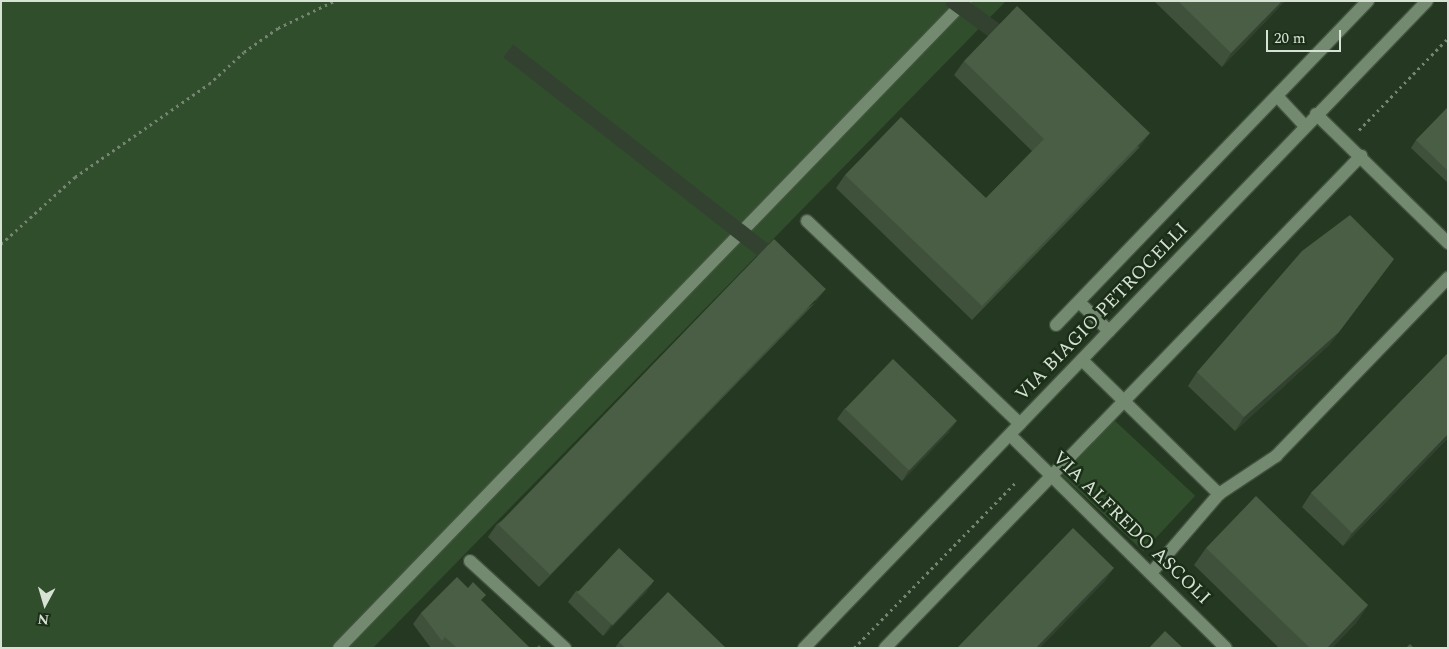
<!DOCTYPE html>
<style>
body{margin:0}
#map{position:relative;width:1449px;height:649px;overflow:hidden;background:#253821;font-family:Spectral,serif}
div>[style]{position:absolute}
.green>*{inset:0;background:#314e2c;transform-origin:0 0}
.path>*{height:3px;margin-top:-1.5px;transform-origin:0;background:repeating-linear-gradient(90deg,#758572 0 2.5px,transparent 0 6.5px)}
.roads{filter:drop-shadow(1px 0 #41523e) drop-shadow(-1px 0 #41523e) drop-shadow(0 1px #41523e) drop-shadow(0 -1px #41523e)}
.minor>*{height:12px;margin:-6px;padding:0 6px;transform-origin:6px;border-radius:6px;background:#748a70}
.wall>*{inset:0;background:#3f513b}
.shaded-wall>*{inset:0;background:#334230;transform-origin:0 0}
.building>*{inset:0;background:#495e45;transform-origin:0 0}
span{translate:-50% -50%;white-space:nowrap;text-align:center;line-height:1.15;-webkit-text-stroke:5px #1b2e18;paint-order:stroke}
.street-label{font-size:19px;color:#d6e2d3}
.frame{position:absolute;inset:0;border:2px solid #d6e2d3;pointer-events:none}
.north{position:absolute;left:20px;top:579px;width:50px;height:50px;-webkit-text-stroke:4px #1b2e18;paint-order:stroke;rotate:186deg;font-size:14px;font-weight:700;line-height:20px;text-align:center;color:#d6e2d3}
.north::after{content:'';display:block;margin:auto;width:18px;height:22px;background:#d6e2d3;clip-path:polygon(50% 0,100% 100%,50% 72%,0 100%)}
.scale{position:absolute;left:1266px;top:30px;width:75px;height:22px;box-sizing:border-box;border:2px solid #d6e2d3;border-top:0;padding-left:6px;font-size:15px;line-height:18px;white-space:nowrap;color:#d6e2d3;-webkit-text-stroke:4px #1b2e18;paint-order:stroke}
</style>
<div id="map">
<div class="green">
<div style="clip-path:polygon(1px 1px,1006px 1px,373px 648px,1px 648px)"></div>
<div style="left:1114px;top:420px;width:111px;height:76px;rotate:43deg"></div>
</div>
<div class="path">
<div style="left:1359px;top:130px;width:128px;rotate:-45.9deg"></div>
<div style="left:1px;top:244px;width:100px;rotate:-42.2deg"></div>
<div style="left:75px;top:177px;width:163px;rotate:-34.8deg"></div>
<div style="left:209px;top:84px;width:47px;rotate:-42.4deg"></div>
<div style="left:244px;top:52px;width:42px;rotate:-35.2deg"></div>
<div style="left:278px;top:28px;width:62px;rotate:-25.7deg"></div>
<div style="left:854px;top:648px;width:232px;rotate:-45.7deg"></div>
</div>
<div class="roads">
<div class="minor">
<div style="left:1277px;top:96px;width:41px;rotate:47deg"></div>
<div style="left:1316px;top:114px;width:185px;rotate:44.3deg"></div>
<div style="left:807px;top:221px;width:294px;rotate:43.6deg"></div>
<div style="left:1079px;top:302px;width:42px;rotate:44deg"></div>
<div style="left:1056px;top:325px;width:450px;rotate:-46.1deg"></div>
<div style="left:1082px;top:360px;width:192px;rotate:44.4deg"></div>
<div style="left:1219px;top:494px;width:104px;rotate:130.7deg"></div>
<div style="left:1010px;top:435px;width:303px;rotate:44.6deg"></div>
<div style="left:1219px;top:494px;width:69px;rotate:-33.7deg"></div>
<div style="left:1276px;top:456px;width:248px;rotate:-46deg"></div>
<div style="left:470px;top:561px;width:129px;rotate:42.5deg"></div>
<div style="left:339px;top:648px;width:900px;rotate:-45.95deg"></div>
<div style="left:804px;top:648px;width:898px;rotate:-46.08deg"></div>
<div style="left:885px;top:648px;width:685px;rotate:-45.95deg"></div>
</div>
</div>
<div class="wall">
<div style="clip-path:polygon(1154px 1px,1285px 1px,1222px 67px)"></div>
<div style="clip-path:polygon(964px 61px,1140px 147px,972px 320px,836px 188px,845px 175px,986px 198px,1032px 151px,954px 75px)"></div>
<div style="clip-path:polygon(1448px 107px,1448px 183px,1411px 148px,1416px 140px)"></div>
<div style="clip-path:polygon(1394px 259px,1329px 345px,1235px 431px,1188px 386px,1197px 372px)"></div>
<div style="clip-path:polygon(816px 302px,539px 587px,488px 537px,497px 524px)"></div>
<div style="clip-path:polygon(1448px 353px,1448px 438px,1343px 546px,1302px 507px,1311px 493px)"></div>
<div style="clip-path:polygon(845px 408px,949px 432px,902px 481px,837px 419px)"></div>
<div style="clip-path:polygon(1206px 548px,1368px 605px,1356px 623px,1332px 648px,1279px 648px,1194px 565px)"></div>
<div style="clip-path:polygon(654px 581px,646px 592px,603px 636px,568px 602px,576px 591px)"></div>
<div style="clip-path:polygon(482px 601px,530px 648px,431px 648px,413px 624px,421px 613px)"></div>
<div style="clip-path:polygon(619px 642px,726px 648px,615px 648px)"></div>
</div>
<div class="shaded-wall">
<div style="clip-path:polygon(1282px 1px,1285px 1px,1222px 67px,1231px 53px)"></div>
<div style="left:1150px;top:133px;width:17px;height:241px;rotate:126deg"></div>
<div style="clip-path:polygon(1394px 259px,1329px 345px,1235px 431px,1244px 417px)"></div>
<div style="left:826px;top:289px;width:16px;height:397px;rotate:128deg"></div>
<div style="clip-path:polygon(957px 421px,949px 432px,902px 481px,909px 470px)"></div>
<div style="clip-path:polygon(1448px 434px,1448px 438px,1343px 546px,1352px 533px)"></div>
<div style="clip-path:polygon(1114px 568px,1105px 581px,1040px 648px,1036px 648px)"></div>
<div style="clip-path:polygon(654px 581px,646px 592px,603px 636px,611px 625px)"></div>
<div style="clip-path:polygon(1368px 605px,1356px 623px,1332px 648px,1327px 648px)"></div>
</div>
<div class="building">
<div style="clip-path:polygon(1178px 1px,1282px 1px,1231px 53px)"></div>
<div style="clip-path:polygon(1017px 6px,1150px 133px,982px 306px,845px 175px,901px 117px,986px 198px,1044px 139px,964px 61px)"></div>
<div style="clip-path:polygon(1448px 107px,1448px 171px,1416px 140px)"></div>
<div style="clip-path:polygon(1350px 215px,1394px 259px,1339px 332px,1244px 417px,1197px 372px,1302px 251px)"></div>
<div style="left:774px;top:239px;width:72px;height:397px;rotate:44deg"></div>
<div style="clip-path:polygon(1448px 353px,1448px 434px,1352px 533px,1311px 493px)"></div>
<div style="left:893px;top:359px;width:89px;height:69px;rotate:44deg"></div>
<div style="clip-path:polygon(1256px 496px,1368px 605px,1327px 648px,1310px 648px,1206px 548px)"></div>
<div style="clip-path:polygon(1073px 528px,1114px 568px,1036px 648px,957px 648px)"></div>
<div style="left:619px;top:548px;width:48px;height:61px;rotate:43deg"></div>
<div style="clip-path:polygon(457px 577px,468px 588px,473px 582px,486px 595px,481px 600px,530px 648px,457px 648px,445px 637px,442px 641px,421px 613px)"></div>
<div style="clip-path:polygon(668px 592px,726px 648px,625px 648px,619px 642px)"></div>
<div style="clip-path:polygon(1165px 631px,1183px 648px,1149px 648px)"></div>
<div style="clip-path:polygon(1410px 644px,1414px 648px,1406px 648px)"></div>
<div style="clip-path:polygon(539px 645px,542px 648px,536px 648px)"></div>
</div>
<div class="street-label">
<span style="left:1102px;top:312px;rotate:-46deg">VIA BIAGIO PETROCELLI</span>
<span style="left:1131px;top:528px;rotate:44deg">VIA ALFREDO ASCOLI</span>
</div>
<div class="frame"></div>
<div class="north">N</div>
<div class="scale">20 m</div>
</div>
